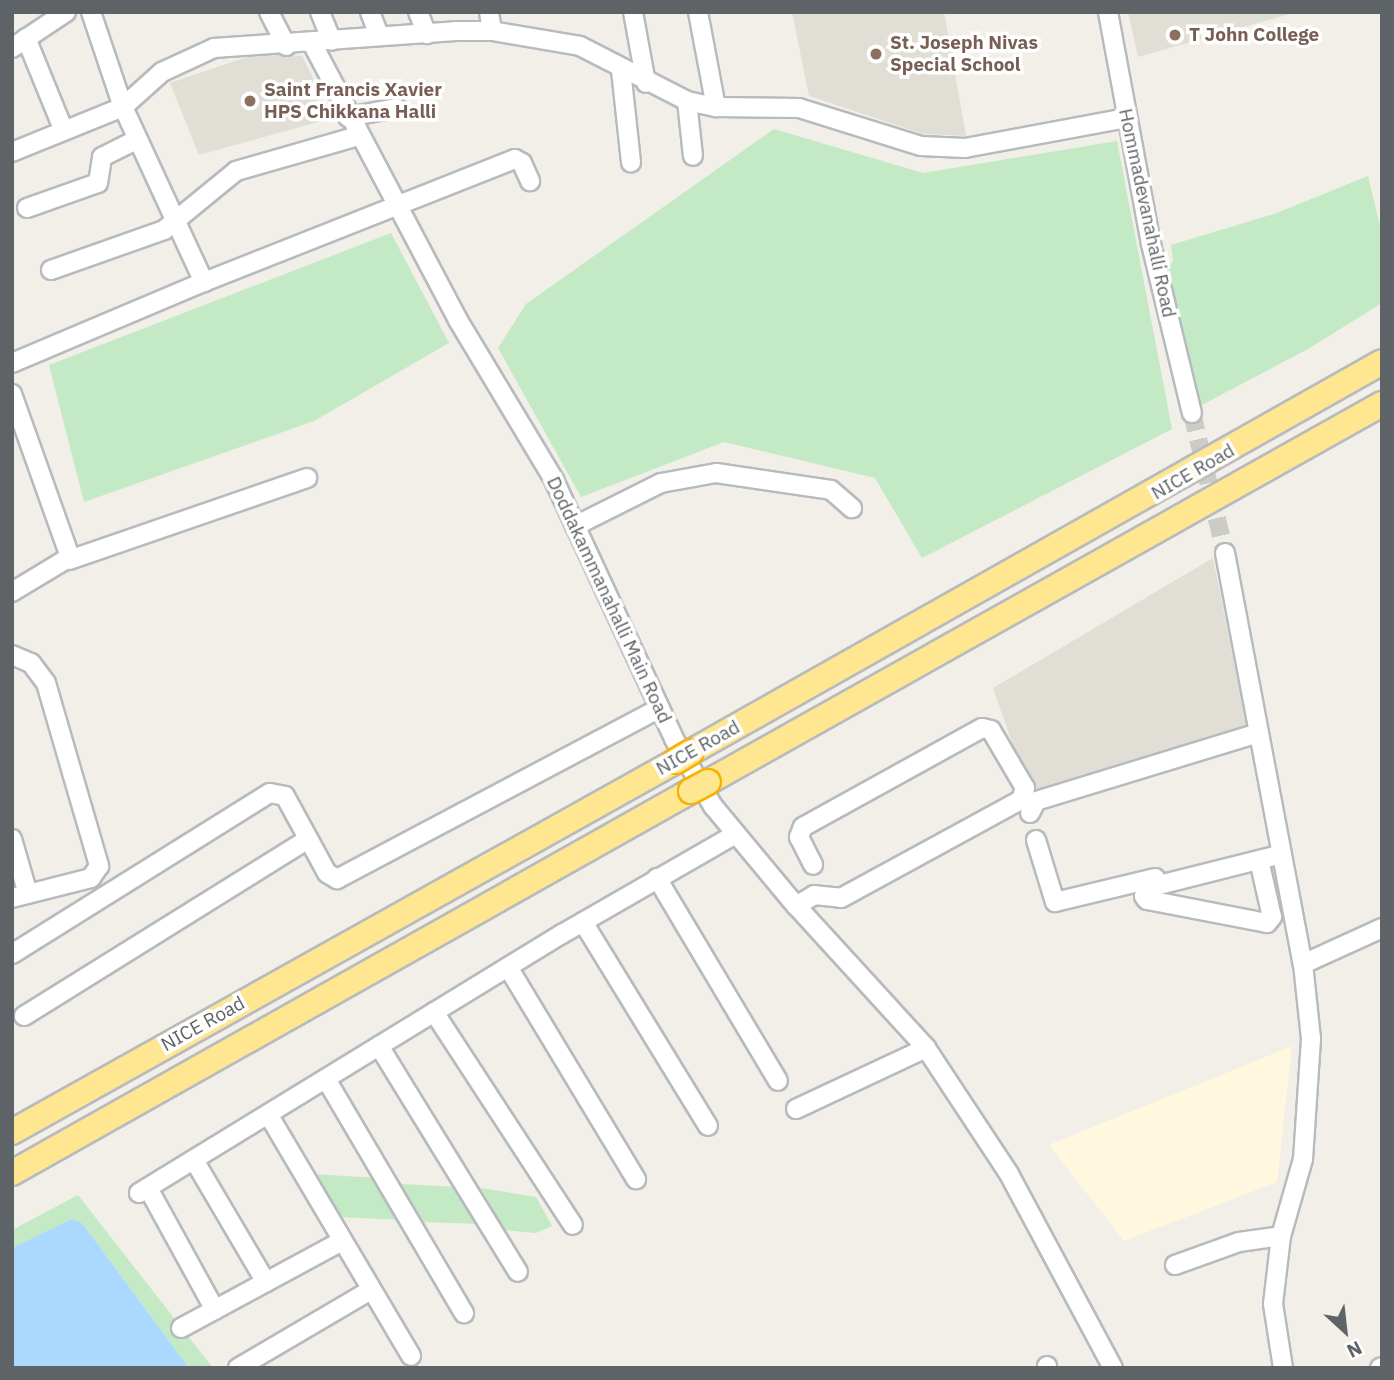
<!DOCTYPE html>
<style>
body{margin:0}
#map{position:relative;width:1394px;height:1380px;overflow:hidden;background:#f1efe7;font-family:"IBM Plex Sans",sans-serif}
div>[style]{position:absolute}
.commercial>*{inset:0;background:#fff8df}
.education>*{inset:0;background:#e1dfd5}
.green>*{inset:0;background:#c3eac4}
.water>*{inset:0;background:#aad8ff}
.minor-tunnel>*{height:18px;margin-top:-9px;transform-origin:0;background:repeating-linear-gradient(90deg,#ccccc7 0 18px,transparent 0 27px)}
.roads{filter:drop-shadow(2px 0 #b7babe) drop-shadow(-2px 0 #b7babe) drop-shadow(0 2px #b7babe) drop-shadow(0 -2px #b7babe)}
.minor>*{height:18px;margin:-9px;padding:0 9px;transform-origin:9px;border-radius:9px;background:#fff}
.highway>*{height:24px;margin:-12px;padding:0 12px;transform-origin:12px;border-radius:12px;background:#ffe691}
.bridges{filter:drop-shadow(2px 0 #f9b100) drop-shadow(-2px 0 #f9b100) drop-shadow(0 2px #f9b100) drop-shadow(0 -2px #f9b100)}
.highway-bridge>*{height:24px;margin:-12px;padding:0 12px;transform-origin:12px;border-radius:12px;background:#ffe691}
.dots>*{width:19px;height:19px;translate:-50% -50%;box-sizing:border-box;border:4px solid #fff;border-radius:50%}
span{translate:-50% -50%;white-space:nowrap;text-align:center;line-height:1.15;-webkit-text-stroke:7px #fff;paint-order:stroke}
.education-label{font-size:19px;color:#785e54;font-weight:700}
.left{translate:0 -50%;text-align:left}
.street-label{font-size:19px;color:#5e6368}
.frame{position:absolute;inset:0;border:14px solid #5e6368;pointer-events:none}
.north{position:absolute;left:1310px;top:1296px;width:70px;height:70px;-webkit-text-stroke:5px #fff;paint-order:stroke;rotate:153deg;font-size:19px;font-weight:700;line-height:28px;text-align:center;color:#5e6368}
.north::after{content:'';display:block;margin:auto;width:24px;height:32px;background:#5e6368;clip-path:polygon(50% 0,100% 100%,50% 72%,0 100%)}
</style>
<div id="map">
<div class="commercial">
<div style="clip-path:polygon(1292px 1046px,1277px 1182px,1124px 1241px,1049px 1145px)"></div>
</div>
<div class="education">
<div style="clip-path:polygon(792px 12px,944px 12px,966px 136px,923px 134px,809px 96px)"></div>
<div style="clip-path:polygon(1128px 12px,1297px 12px,1138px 57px)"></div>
<div style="clip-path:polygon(259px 53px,302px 56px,333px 118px,199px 155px,170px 83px)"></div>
<div style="clip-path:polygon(1213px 558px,1247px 726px,1031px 797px,993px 688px)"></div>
</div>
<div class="green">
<div style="clip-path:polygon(774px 129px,923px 173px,1117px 141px,1172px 429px,922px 558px,875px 478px,724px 442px,581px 497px,498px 348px,526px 304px)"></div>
<div style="clip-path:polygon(1368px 176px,1382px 234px,1382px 303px,1308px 349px,1196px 408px,1163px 275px,1173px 261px,1171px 245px,1274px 214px)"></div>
<div style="clip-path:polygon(391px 233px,449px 343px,314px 421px,84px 502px,49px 365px)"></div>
<div style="clip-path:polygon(312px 1174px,378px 1178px,403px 1220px,336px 1217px)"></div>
<div style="clip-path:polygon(400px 1184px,459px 1187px,482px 1224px,421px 1222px)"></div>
<div style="clip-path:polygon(481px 1188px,536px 1197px,552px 1226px,536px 1233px,504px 1230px)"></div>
<div style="clip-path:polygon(78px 1195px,213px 1368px,189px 1368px,82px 1223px,72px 1220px,12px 1248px,12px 1230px)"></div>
</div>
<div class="water">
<div style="clip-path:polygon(72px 1219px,82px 1223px,189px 1368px,12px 1368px,12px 1248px)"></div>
</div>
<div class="minor-tunnel">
<div style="left:1192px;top:413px;width:144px;rotate:76.7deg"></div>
</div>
<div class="roads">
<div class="minor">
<div style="left:91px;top:12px;width:100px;rotate:71.4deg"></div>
<div style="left:123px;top:107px;width:193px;rotate:65.2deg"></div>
<div style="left:269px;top:12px;width:38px;rotate:63deg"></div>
<div style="left:320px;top:12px;width:31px;rotate:68deg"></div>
<div style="left:370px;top:12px;width:25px;rotate:69deg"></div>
<div style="left:418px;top:12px;width:24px;rotate:68deg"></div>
<div style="left:489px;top:12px;width:19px;rotate:81deg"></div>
<div style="left:633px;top:12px;width:72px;rotate:79.6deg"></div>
<div style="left:698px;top:12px;width:97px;rotate:79.3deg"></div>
<div style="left:1108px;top:12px;width:236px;rotate:79.5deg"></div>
<div style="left:1151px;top:244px;width:174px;rotate:76.4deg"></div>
<div style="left:26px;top:38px;width:100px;rotate:67.8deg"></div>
<div style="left:312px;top:43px;width:313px;rotate:62.2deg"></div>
<div style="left:458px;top:320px;width:187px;rotate:59deg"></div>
<div style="left:554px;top:480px;width:285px;rotate:65.1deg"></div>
<div style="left:674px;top:739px;width:78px;rotate:59.8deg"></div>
<div style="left:713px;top:806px;width:122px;rotate:50.3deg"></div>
<div style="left:791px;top:900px;width:200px;rotate:47.6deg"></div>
<div style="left:926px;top:1048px;width:151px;rotate:56.6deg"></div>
<div style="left:1009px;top:1174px;width:220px;rotate:61.8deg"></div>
<div style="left:12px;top:48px;width:65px;rotate:-33.7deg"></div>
<div style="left:621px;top:70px;width:93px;rotate:83.8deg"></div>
<div style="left:687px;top:101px;width:55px;rotate:83.8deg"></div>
<div style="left:348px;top:117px;width:49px;rotate:-10.6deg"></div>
<div style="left:12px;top:152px;width:120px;rotate:-22.1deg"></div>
<div style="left:123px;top:107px;width:52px;rotate:-41.9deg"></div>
<div style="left:162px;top:72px;width:57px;rotate:-24.8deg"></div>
<div style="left:214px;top:48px;width:242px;rotate:-4deg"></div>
<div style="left:455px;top:31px;width:37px"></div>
<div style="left:492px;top:31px;width:89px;rotate:9.7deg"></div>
<div style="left:580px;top:46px;width:120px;rotate:27.2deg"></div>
<div style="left:687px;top:101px;width:30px;rotate:12deg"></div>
<div style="left:716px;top:107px;width:83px;rotate:0.7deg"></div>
<div style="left:799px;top:108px;width:128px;rotate:17.3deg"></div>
<div style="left:921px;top:146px;width:44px;rotate:2.6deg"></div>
<div style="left:965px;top:148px;width:165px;rotate:-10.5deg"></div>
<div style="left:27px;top:208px;width:75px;rotate:-19.4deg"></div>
<div style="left:98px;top:183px;width:26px;rotate:-81deg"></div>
<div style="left:102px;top:157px;width:40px;rotate:-26.6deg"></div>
<div style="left:51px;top:270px;width:120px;rotate:-19.5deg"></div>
<div style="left:164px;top:230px;width:93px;rotate:-39.3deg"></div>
<div style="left:236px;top:171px;width:127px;rotate:-16deg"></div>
<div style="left:12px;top:363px;width:208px;rotate:-22.9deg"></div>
<div style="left:204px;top:282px;width:334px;rotate:-21.6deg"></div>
<div style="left:515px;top:159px;width:8px;rotate:30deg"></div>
<div style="left:522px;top:163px;width:20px;rotate:66deg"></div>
<div style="left:12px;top:394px;width:173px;rotate:70.4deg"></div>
<div style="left:70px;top:557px;width:68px;rotate:148.9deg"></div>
<div style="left:575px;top:526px;width:96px;rotate:-26.6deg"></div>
<div style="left:661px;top:483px;width:56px;rotate:-10.3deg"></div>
<div style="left:716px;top:473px;width:116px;rotate:8.4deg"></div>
<div style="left:831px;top:490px;width:28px;rotate:41deg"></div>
<div style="left:1225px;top:553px;width:418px;rotate:79.3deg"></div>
<div style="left:1303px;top:964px;width:75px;rotate:83.9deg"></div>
<div style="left:1311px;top:1039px;width:120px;rotate:93.8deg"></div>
<div style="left:1303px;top:1159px;width:80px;rotate:105.9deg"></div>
<div style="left:1281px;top:1236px;width:68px;rotate:96.7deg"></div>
<div style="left:1273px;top:1304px;width:65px;rotate:81.1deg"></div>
<div style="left:69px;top:560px;width:252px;rotate:-19deg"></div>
<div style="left:12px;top:655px;width:21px;rotate:23deg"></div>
<div style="left:31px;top:663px;width:25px;rotate:53deg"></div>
<div style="left:46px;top:683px;width:191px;rotate:73.8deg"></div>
<div style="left:99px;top:866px;width:14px;rotate:124deg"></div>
<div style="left:91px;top:878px;width:81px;rotate:165.8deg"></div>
<div style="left:1030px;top:813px;width:13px;rotate:-63deg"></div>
<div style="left:1036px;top:801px;width:233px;rotate:-17deg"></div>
<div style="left:12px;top:839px;width:57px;rotate:73.8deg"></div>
<div style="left:1036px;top:840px;width:65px;rotate:73deg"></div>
<div style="left:1055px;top:902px;width:103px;rotate:-13.5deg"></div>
<div style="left:1259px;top:860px;width:58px;rotate:77.2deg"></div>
<div style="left:1272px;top:917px;width:8px;rotate:130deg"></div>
<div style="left:1267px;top:923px;width:122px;rotate:-169.1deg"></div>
<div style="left:1147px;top:900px;width:5px;rotate:-127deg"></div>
<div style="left:1144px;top:896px;width:9px;rotate:-69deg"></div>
<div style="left:1147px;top:888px;width:139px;rotate:-14.1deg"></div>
<div style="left:657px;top:878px;width:236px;rotate:59.2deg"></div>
<div style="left:796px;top:906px;width:21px;rotate:-31deg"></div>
<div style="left:814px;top:895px;width:27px;rotate:6deg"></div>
<div style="left:841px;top:898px;width:205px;rotate:-28.6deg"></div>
<div style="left:1021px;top:800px;width:13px;rotate:-72deg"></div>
<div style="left:1025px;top:788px;width:67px;rotate:-120.4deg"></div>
<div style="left:991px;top:730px;width:9px;rotate:-167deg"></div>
<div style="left:982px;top:728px;width:205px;rotate:151.1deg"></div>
<div style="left:803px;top:827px;width:11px;rotate:112deg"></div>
<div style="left:799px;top:837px;width:31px;rotate:63deg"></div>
<div style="left:583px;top:922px;width:239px;rotate:58.5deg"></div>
<div style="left:12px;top:954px;width:304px;rotate:-32deg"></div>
<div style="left:270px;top:793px;width:15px;rotate:11deg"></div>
<div style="left:285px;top:796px;width:88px;rotate:61.4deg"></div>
<div style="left:327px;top:873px;width:12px;rotate:31deg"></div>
<div style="left:337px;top:879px;width:365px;rotate:-27.9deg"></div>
<div style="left:1303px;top:964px;width:87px;rotate:-24.5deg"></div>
<div style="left:508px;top:967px;width:248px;rotate:58.9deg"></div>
<div style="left:434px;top:1012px;width:254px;rotate:56.9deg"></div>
<div style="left:24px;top:1016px;width:335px;rotate:-31.9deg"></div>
<div style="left:379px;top:1046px;width:265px;rotate:58.4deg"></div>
<div style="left:326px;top:1079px;width:272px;rotate:59.5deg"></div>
<div style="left:796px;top:1109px;width:144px;rotate:-25.1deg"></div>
<div style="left:268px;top:1114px;width:281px;rotate:59.4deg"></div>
<div style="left:194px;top:1160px;width:142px;rotate:59.5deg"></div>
<div style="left:148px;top:1188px;width:139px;rotate:61.2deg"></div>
<div style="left:139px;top:1193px;width:496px;rotate:-31.5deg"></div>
<div style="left:562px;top:934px;width:198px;rotate:-29.9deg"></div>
<div style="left:1175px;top:1265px;width:68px;rotate:-19.8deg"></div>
<div style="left:1239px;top:1242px;width:42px;rotate:-8.1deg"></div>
<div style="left:181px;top:1328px;width:183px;rotate:-28.4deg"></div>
<div style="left:1047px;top:1366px;width:2px;rotate:90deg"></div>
<div style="left:238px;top:1368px;width:154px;rotate:-30.4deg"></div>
<div style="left:1380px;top:1368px;width:2px;rotate:-27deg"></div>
</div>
<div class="highway">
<div style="left:691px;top:752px;width:793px;rotate:-29.44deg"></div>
<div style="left:708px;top:782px;width:773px;rotate:-29.29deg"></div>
<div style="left:12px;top:1132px;width:761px;rotate:-29.19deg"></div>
<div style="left:12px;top:1173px;width:779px;rotate:-29.36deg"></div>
</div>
</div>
<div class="bridges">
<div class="highway-bridge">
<div style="left:676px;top:761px;width:17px;rotate:-31deg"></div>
<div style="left:691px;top:791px;width:19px;rotate:-28deg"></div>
</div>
</div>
<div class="dots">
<div style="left:1175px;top:35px;background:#8d6e63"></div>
<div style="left:876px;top:54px;background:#8d6e63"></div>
<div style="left:250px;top:101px;background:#8d6e63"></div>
</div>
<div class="education-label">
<span class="left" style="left:1189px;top:35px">T John College</span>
<span class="left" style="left:890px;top:54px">St. Joseph Nivas<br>Special School</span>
<span class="left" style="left:264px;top:101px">Saint Francis Xavier<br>HPS Chikkana Halli</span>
</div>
<div class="street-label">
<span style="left:1147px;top:213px;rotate:78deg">Hommadevanahalli Road</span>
<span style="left:1193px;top:472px;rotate:-30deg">NICE Road</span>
<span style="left:609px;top:600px;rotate:65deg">Doddakammanahalli Main Road</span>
<span style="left:698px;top:748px;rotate:-29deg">NICE Road</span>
<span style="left:203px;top:1024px;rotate:-29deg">NICE Road</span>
</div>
<div class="frame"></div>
<div class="north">N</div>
</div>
